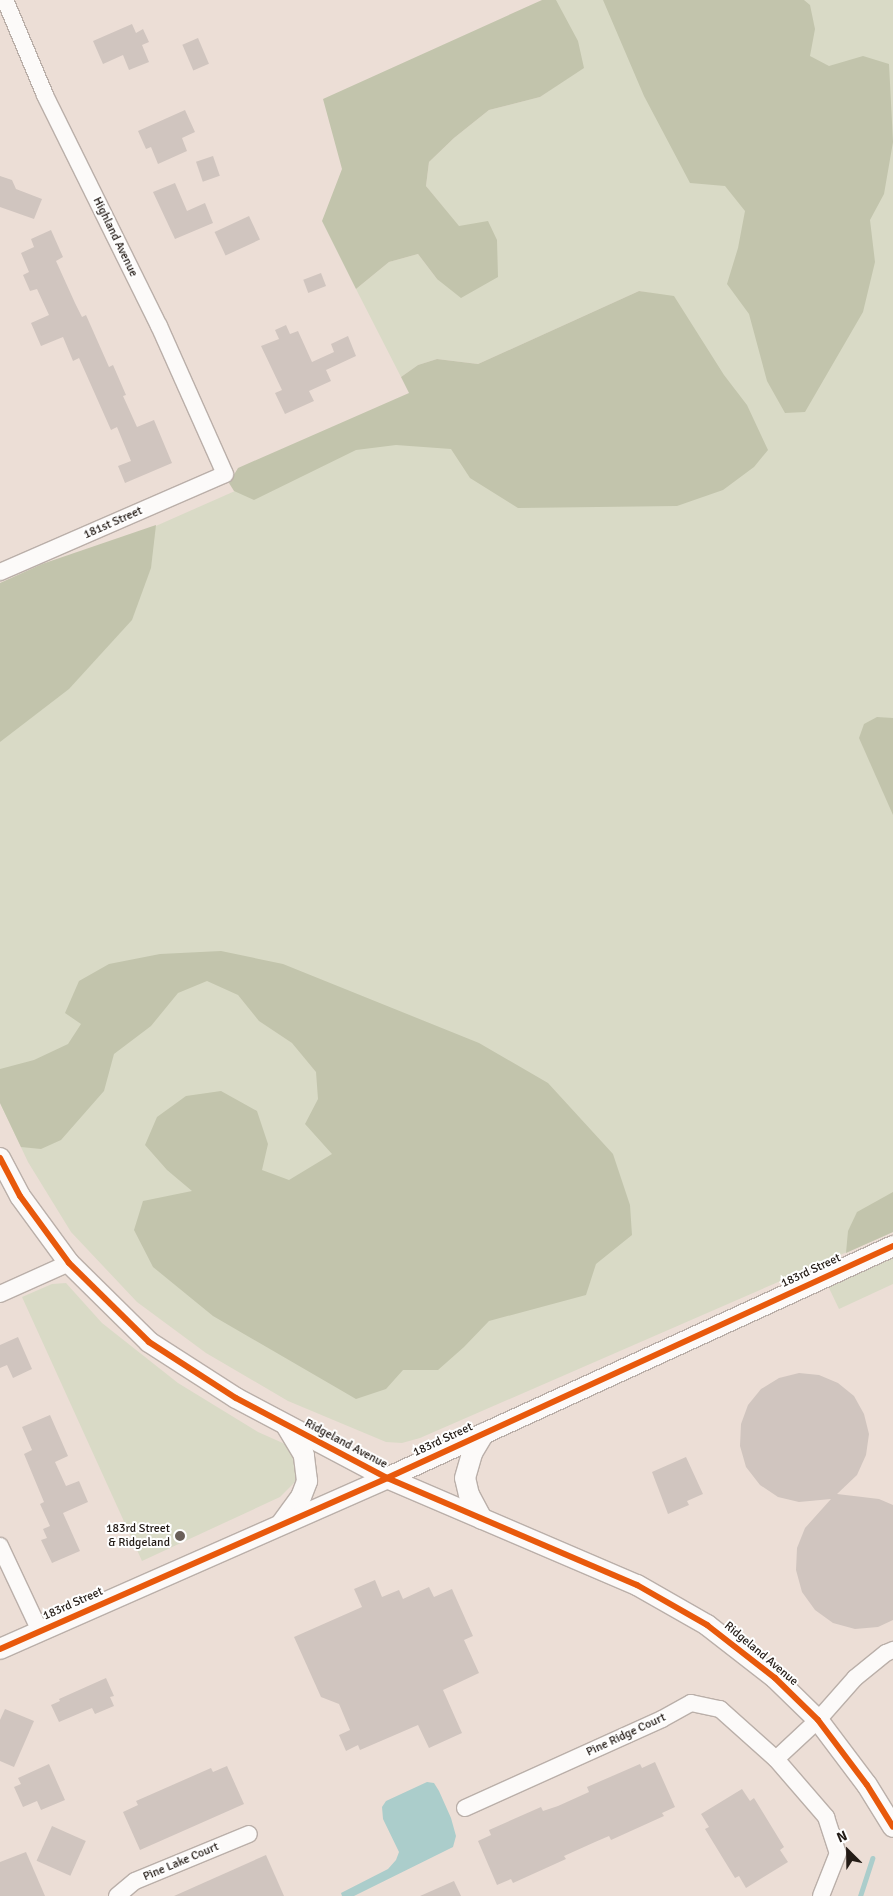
<!DOCTYPE html>
<style>
body{margin:0}
#map{position:relative;width:893px;height:1896px;overflow:hidden;background:#ecded6;font-family:Signika,sans-serif}
div>[style]{position:absolute}
.green>*{inset:0;background:#d9dac6}
.forest>*{inset:0;background:#c2c4ac}
.water>*{inset:0;background:#abcdcb}
.stream>*{height:5px;margin:-2.5px;padding:0 2.5px;transform-origin:2.5px;border-radius:2.5px;background:#abcdcb}
.building>*{inset:0;background:#d0c5bf;transform-origin:0 0}
.roads{filter:drop-shadow(1px 0 #baafa9) drop-shadow(-1px 0 #baafa9) drop-shadow(0 1px #baafa9) drop-shadow(0 -1px #baafa9)}
.minor>*{height:16px;margin:-8px;padding:0 8px;transform-origin:8px;border-radius:8px;background:#fcfaf9}
.tertiary>*{height:20px;margin:-10px;padding:0 10px;transform-origin:10px;border-radius:10px;background:#fcfaf9}
.cycleway>*{height:6px;margin:-3px;padding:0 3px;transform-origin:3px;border-radius:3px;background:#e8590c}
.dots>*{width:14px;height:14px;translate:-50% -50%;box-sizing:border-box;border:2px solid #fff;border-radius:50%}
span{translate:-50% -50%;white-space:nowrap;text-align:center;line-height:1.15;-webkit-text-stroke:4px #fff;paint-order:stroke}
.street-label{font-size:12px;color:#241c17}
.poi-label{font-size:12px;color:#241c17}
.right{translate:-100% -50%;text-align:right}
.north{position:absolute;left:823px;top:1826px;width:50px;height:50px;-webkit-text-stroke:4px #fff;paint-order:stroke;rotate:337deg;font-size:14px;font-weight:700;line-height:20px;text-align:center;color:#241c17}
.north::after{content:'';display:block;margin:auto;width:18px;height:22px;background:#241c17;clip-path:polygon(50% 0,100% 100%,50% 72%,0 100%)}
</style>
<div id="map">
<div class="green">
<div style="clip-path:polygon(545px 0,893px 0,893px 1232px,420px 1438px,402px 1443px,386px 1442px,288px 1401px,206px 1353px,137px 1302px,71px 1232px,28px 1162px,0 1103px,0 595px,673px 297px,639px 291px,478px 364px,437px 359px,418px 365px,401px 377px,356px 289px,389px 262px,418px 254px,437px 279px,459px 227px,426px 186px,429px 162px,454px 138px,489px 110px,540px 97px,576px 72px)"></div>
<div style="clip-path:polygon(893px 1257px,893px 1284px,839px 1309px,828px 1286px)"></div>
<div style="clip-path:polygon(66px 1283px,102px 1323px,178px 1383px,258px 1432px,285px 1444px,297px 1461px,297px 1480px,280px 1497px,142px 1561px,22px 1297px,52px 1284px)"></div>
</div>
<div class="forest">
<div style="clip-path:polygon(542px 0,556px 0,578px 41px,584px 68px,540px 97px,489px 110px,454px 138px,429px 162px,426px 186px,459px 226px,488px 221px,497px 240px,498px 277px,461px 298px,437px 279px,418px 254px,389px 262px,356px 289px,322px 221px,342px 169px,323px 99px)"></div>
<div style="clip-path:polygon(603px 0,804px 0,810px 5px,815px 29px,810px 56px,829px 66px,863px 56px,889px 64px,893px 142px,884px 194px,870px 220px,875px 262px,863px 312px,805px 412px,785px 413px,767px 381px,749px 314px,727px 284px,738px 248px,745px 211px,725px 186px,690px 183px,644px 96px)"></div>
<div style="clip-path:polygon(639px 291px,674px 296px,724px 375px,747px 405px,768px 450px,754px 467px,723px 490px,677px 506px,518px 508px,470px 478px,451px 449px,396px 445px,356px 450px,254px 500px,234px 491px,229px 483px,238px 468px,409px 393px,401px 377px,418px 365px,437px 359px,478px 364px)"></div>
<div style="clip-path:polygon(156px 525px,151px 568px,132px 620px,69px 689px,0 742px,0 583px,42px 564px)"></div>
<div style="clip-path:polygon(877px 717px,893px 718px,893px 815px,859px 738px,864px 724px)"></div>
<div style="clip-path:polygon(221px 951px,283px 964px,479px 1043px,548px 1083px,613px 1154px,630px 1205px,632px 1235px,596px 1264px,586px 1295px,489px 1321px,464px 1347px,438px 1370px,403px 1370px,386px 1389px,356px 1399px,213px 1316px,153px 1267px,134px 1230px,143px 1201px,192px 1191px,167px 1170px,145px 1145px,157px 1117px,186px 1096px,221px 1091px,257px 1111px,268px 1144px,262px 1170px,289px 1180px,332px 1154px,305px 1124px,318px 1099px,316px 1072px,292px 1043px,259px 1021px,238px 995px,207px 981px,178px 993px,151px 1026px,114px 1054px,104px 1091px,61px 1140px,41px 1149px,21px 1147px,0 1103px,0 1069px,34px 1060px,68px 1044px,81px 1024px,65px 1013px,79px 981px,109px 964px,160px 954px)"></div>
<div style="clip-path:polygon(893px 1192px,893px 1232px,846px 1253px,848px 1231px,857px 1212px)"></div>
</div>
<div class="water">
<div style="clip-path:polygon(427px 1782px,434px 1783px,439px 1791px,451px 1818px,456px 1836px,453px 1847px,354px 1896px,342px 1896px,341px 1893px,388px 1869px,396px 1860px,399px 1852px,383px 1819px,382px 1807px,386px 1801px)"></div>
</div>
<div class="stream">
<div style="left:860px;top:1896px;width:40px;rotate:-72deg"></div>
</div>
<div class="building">
<div style="clip-path:polygon(132px 24px,136px 33px,143px 29px,149px 42px,142px 45px,149px 62px,129px 70px,123px 55px,103px 64px,93px 41px)"></div>
<div style="left:198px;top:38px;width:28px;height:17px;rotate:67deg"></div>
<div style="clip-path:polygon(185px 110px,195px 132px,182px 138px,187px 151px,158px 164px,151px 147px,146px 149px,138px 131px)"></div>
<div style="left:213px;top:156px;width:21px;height:18px;rotate:71deg"></div>
<div style="clip-path:polygon(0 176px,12px 180px,16px 189px,42px 199px,34px 219px,0 207px)"></div>
<div style="clip-path:polygon(175px 183px,187px 211px,205px 203px,213px 223px,175px 239px,153px 192px)"></div>
<div style="left:249px;top:216px;width:26px;height:38px;rotate:65deg"></div>
<div style="clip-path:polygon(51px 230px,63px 257px,56px 261px,75px 303px,82px 317px,86px 315px,109px 367px,113px 365px,126px 395px,123px 396px,137px 427px,154px 420px,172px 463px,125px 483px,118px 466px,131px 461px,117px 427px,111px 430px,79px 358px,73px 361px,63px 337px,41px 346px,31px 323px,49px 315px,37px 289px,30px 291px,23px 275px,29px 272px,21px 253px,34px 247px,31px 239px)"></div>
<div style="left:321px;top:273px;width:14px;height:19px;rotate:69deg"></div>
<div style="clip-path:polygon(286px 325px,290px 334px,298px 331px,312px 362px,334px 352px,331px 344px,348px 336px,356px 356px,326px 370px,331px 381px,309px 391px,314px 401px,285px 414px,275px 393px,282px 390px,261px 346px,279px 339px,275px 330px)"></div>
<div style="clip-path:polygon(18px 1337px,32px 1369px,13px 1378px,7px 1365px,0 1368px,0 1345px)"></div>
<div style="clip-path:polygon(799px 1373px,819px 1375px,838px 1383px,854px 1396px,864px 1414px,869px 1434px,866px 1455px,857px 1475px,837px 1494px,879px 1499px,893px 1505px,893px 1620px,878px 1627px,855px 1629px,833px 1623px,815px 1610px,802px 1592px,796px 1570px,797px 1548px,805px 1528px,831px 1499px,799px 1502px,778px 1497px,760px 1485px,746px 1467px,740px 1446px,741px 1424px,748px 1405px,761px 1389px,779px 1378px)"></div>
<div style="clip-path:polygon(50px 1415px,68px 1456px,55px 1462px,66px 1486px,79px 1481px,88px 1502px,63px 1513px,80px 1551px,52px 1563px,41px 1540px,47px 1538px,43px 1529px,50px 1526px,40px 1504px,44px 1502px,24px 1454px,32px 1450px,22px 1427px)"></div>
<div style="clip-path:polygon(686px 1457px,703px 1494px,687px 1501px,689px 1505px,668px 1514px,652px 1472px)"></div>
<div style="clip-path:polygon(375px 1580px,382px 1597px,399px 1590px,403px 1599px,429px 1587px,434px 1597px,452px 1589px,473px 1636px,464px 1640px,479px 1673px,443px 1690px,462px 1733px,429px 1748px,418px 1725px,360px 1750px,358px 1745px,346px 1751px,339px 1735px,350px 1730px,339px 1704px,321px 1697px,294px 1637px,362px 1607px,354px 1589px)"></div>
<div style="clip-path:polygon(106px 1678px,114px 1696px,110px 1697px,114px 1706px,95px 1714px,92px 1708px,59px 1722px,51px 1705px,60px 1701px,59px 1699px)"></div>
<div style="clip-path:polygon(5px 1709px,34px 1721px,14px 1767px,0 1761px,0 1720px)"></div>
<div style="clip-path:polygon(655px 1762px,675px 1807px,662px 1813px,664px 1816px,611px 1840px,609px 1836px,595px 1842px,564px 1856px,566px 1859px,513px 1883px,511px 1879px,497px 1885px,478px 1841px,491px 1835px,489px 1830px,541px 1807px,543px 1811px,558px 1806px,589px 1792px,587px 1787px,640px 1764px,642px 1768px)"></div>
<div style="clip-path:polygon(49px 1764px,65px 1800px,41px 1810px,37px 1801px,23px 1807px,14px 1787px,21px 1784px,18px 1778px)"></div>
<div style="clip-path:polygon(227px 1766px,244px 1804px,140px 1850px,123px 1812px,138px 1805px,136px 1801px,211px 1768px,213px 1772px)"></div>
<div style="clip-path:polygon(742px 1789px,750px 1801px,754px 1798px,784px 1847px,780px 1850px,788px 1862px,746px 1888px,739px 1876px,735px 1878px,705px 1829px,709px 1827px,701px 1814px)"></div>
<div style="left:52px;top:1826px;width:37px;height:38px;rotate:24deg"></div>
<div style="clip-path:polygon(26px 1852px,45px 1896px,0 1896px,0 1862px)"></div>
<div style="clip-path:polygon(266px 1855px,284px 1896px,174px 1896px)"></div>
<div style="clip-path:polygon(454px 1881px,461px 1896px,420px 1896px)"></div>
</div>
<div class="roads">
<div class="minor">
<div style="left:0;top:572px;width:245px;rotate:-23.5deg"></div>
<div style="left:225px;top:474px;width:162px;rotate:-114deg"></div>
<div style="left:159px;top:326px;width:258px;rotate:-116.3deg"></div>
<div style="left:45px;top:95px;width:103px;rotate:-112.8deg"></div>
<div style="left:0;top:1294px;width:76px;rotate:-24.2deg"></div>
<div style="left:0;top:1546px;width:94px;rotate:64.8deg"></div>
<div style="left:776px;top:1759px;width:57px;rotate:-42.9deg"></div>
<div style="left:818px;top:1720px;width:56px;rotate:-48.6deg"></div>
<div style="left:855px;top:1678px;width:40px;rotate:-39deg"></div>
<div style="left:886px;top:1653px;width:8px;rotate:-23deg"></div>
<div style="left:465px;top:1808px;width:216px;rotate:-24.3deg"></div>
<div style="left:662px;top:1719px;width:33px;rotate:-29deg"></div>
<div style="left:691px;top:1703px;width:30px;rotate:12deg"></div>
<div style="left:720px;top:1709px;width:75px;rotate:41.8deg"></div>
<div style="left:776px;top:1759px;width:77px;rotate:49.2deg"></div>
<div style="left:826px;top:1817px;width:38px;rotate:72deg"></div>
<div style="left:838px;top:1853px;width:46px;rotate:111.6deg"></div>
<div style="left:117px;top:1896px;width:23px;rotate:-40deg"></div>
<div style="left:135px;top:1881px;width:123px;rotate:-22.4deg"></div>
</div>
<div class="tertiary">
<div style="left:0;top:1158px;width:43px;rotate:62.2deg"></div>
<div style="left:20px;top:1196px;width:83px;rotate:53.8deg"></div>
<div style="left:69px;top:1263px;width:112px;rotate:44.6deg"></div>
<div style="left:149px;top:1342px;width:103px;rotate:32.8deg"></div>
<div style="left:236px;top:1398px;width:171px;rotate:27.9deg"></div>
<div style="left:387px;top:1478px;width:272px;rotate:23.2deg"></div>
<div style="left:637px;top:1585px;width:81px;rotate:29.7deg"></div>
<div style="left:707px;top:1625px;width:86px;rotate:37.9deg"></div>
<div style="left:775px;top:1678px;width:60px;rotate:44.3deg"></div>
<div style="left:818px;top:1720px;width:81px;rotate:53deg"></div>
<div style="left:867px;top:1785px;width:49px;rotate:58.2deg"></div>
<div style="left:482px;top:1519px;width:27px;rotate:-118deg"></div>
<div style="left:469px;top:1495px;width:17px;rotate:-103deg"></div>
<div style="left:465px;top:1478px;width:26px;rotate:-74deg"></div>
<div style="left:472px;top:1453px;width:23px;rotate:-59deg"></div>
<div style="left:282px;top:1523px;width:32px;rotate:-54deg"></div>
<div style="left:301px;top:1497px;width:17px;rotate:-69deg"></div>
<div style="left:307px;top:1481px;width:26px;rotate:-97deg"></div>
<div style="left:304px;top:1455px;width:35px;rotate:-121deg"></div>
<div style="left:0;top:1649px;width:423px;rotate:-23.8deg"></div>
<div style="left:387px;top:1478px;width:557px;rotate:-24.63deg"></div>
</div>
</div>
<div class="cycleway">
<div style="left:0;top:1158px;width:43px;rotate:62.2deg"></div>
<div style="left:20px;top:1196px;width:83px;rotate:53.8deg"></div>
<div style="left:69px;top:1263px;width:112px;rotate:44.6deg"></div>
<div style="left:149px;top:1342px;width:103px;rotate:32.8deg"></div>
<div style="left:236px;top:1398px;width:171px;rotate:27.9deg"></div>
<div style="left:387px;top:1478px;width:272px;rotate:23.2deg"></div>
<div style="left:637px;top:1585px;width:81px;rotate:29.7deg"></div>
<div style="left:707px;top:1625px;width:86px;rotate:37.9deg"></div>
<div style="left:775px;top:1678px;width:60px;rotate:44.3deg"></div>
<div style="left:818px;top:1720px;width:81px;rotate:53deg"></div>
<div style="left:867px;top:1785px;width:49px;rotate:58.2deg"></div>
<div style="left:0;top:1649px;width:423px;rotate:-23.8deg"></div>
<div style="left:387px;top:1478px;width:557px;rotate:-24.63deg"></div>
</div>
<div class="dots">
<div style="left:180px;top:1536px;background:#6a605a"></div>
</div>
<div class="street-label">
<span style="left:115px;top:237px;rotate:64deg">Highland Avenue</span>
<span style="left:113px;top:523px;rotate:-24deg">181st Street</span>
<span style="left:811px;top:1271px;rotate:-25deg">183rd Street</span>
<span style="left:443px;top:1440px;rotate:-25deg">183rd Street</span>
<span style="left:346px;top:1444px;rotate:28deg">Ridgeland Avenue</span>
<span style="left:73px;top:1604px;rotate:-24deg">183rd Street</span>
<span style="left:761px;top:1654px;rotate:40deg">Ridgeland Avenue</span>
<span style="left:626px;top:1735px;rotate:-25deg">Pine Ridge Court</span>
<span style="left:181px;top:1862px;rotate:-23deg">Pine Lake Court</span>
</div>
<div class="poi-label">
<span class="right" style="left:170px;top:1536px">183rd Street<br>&amp; Ridgeland</span>
</div>
<div class="north">N</div>
</div>
